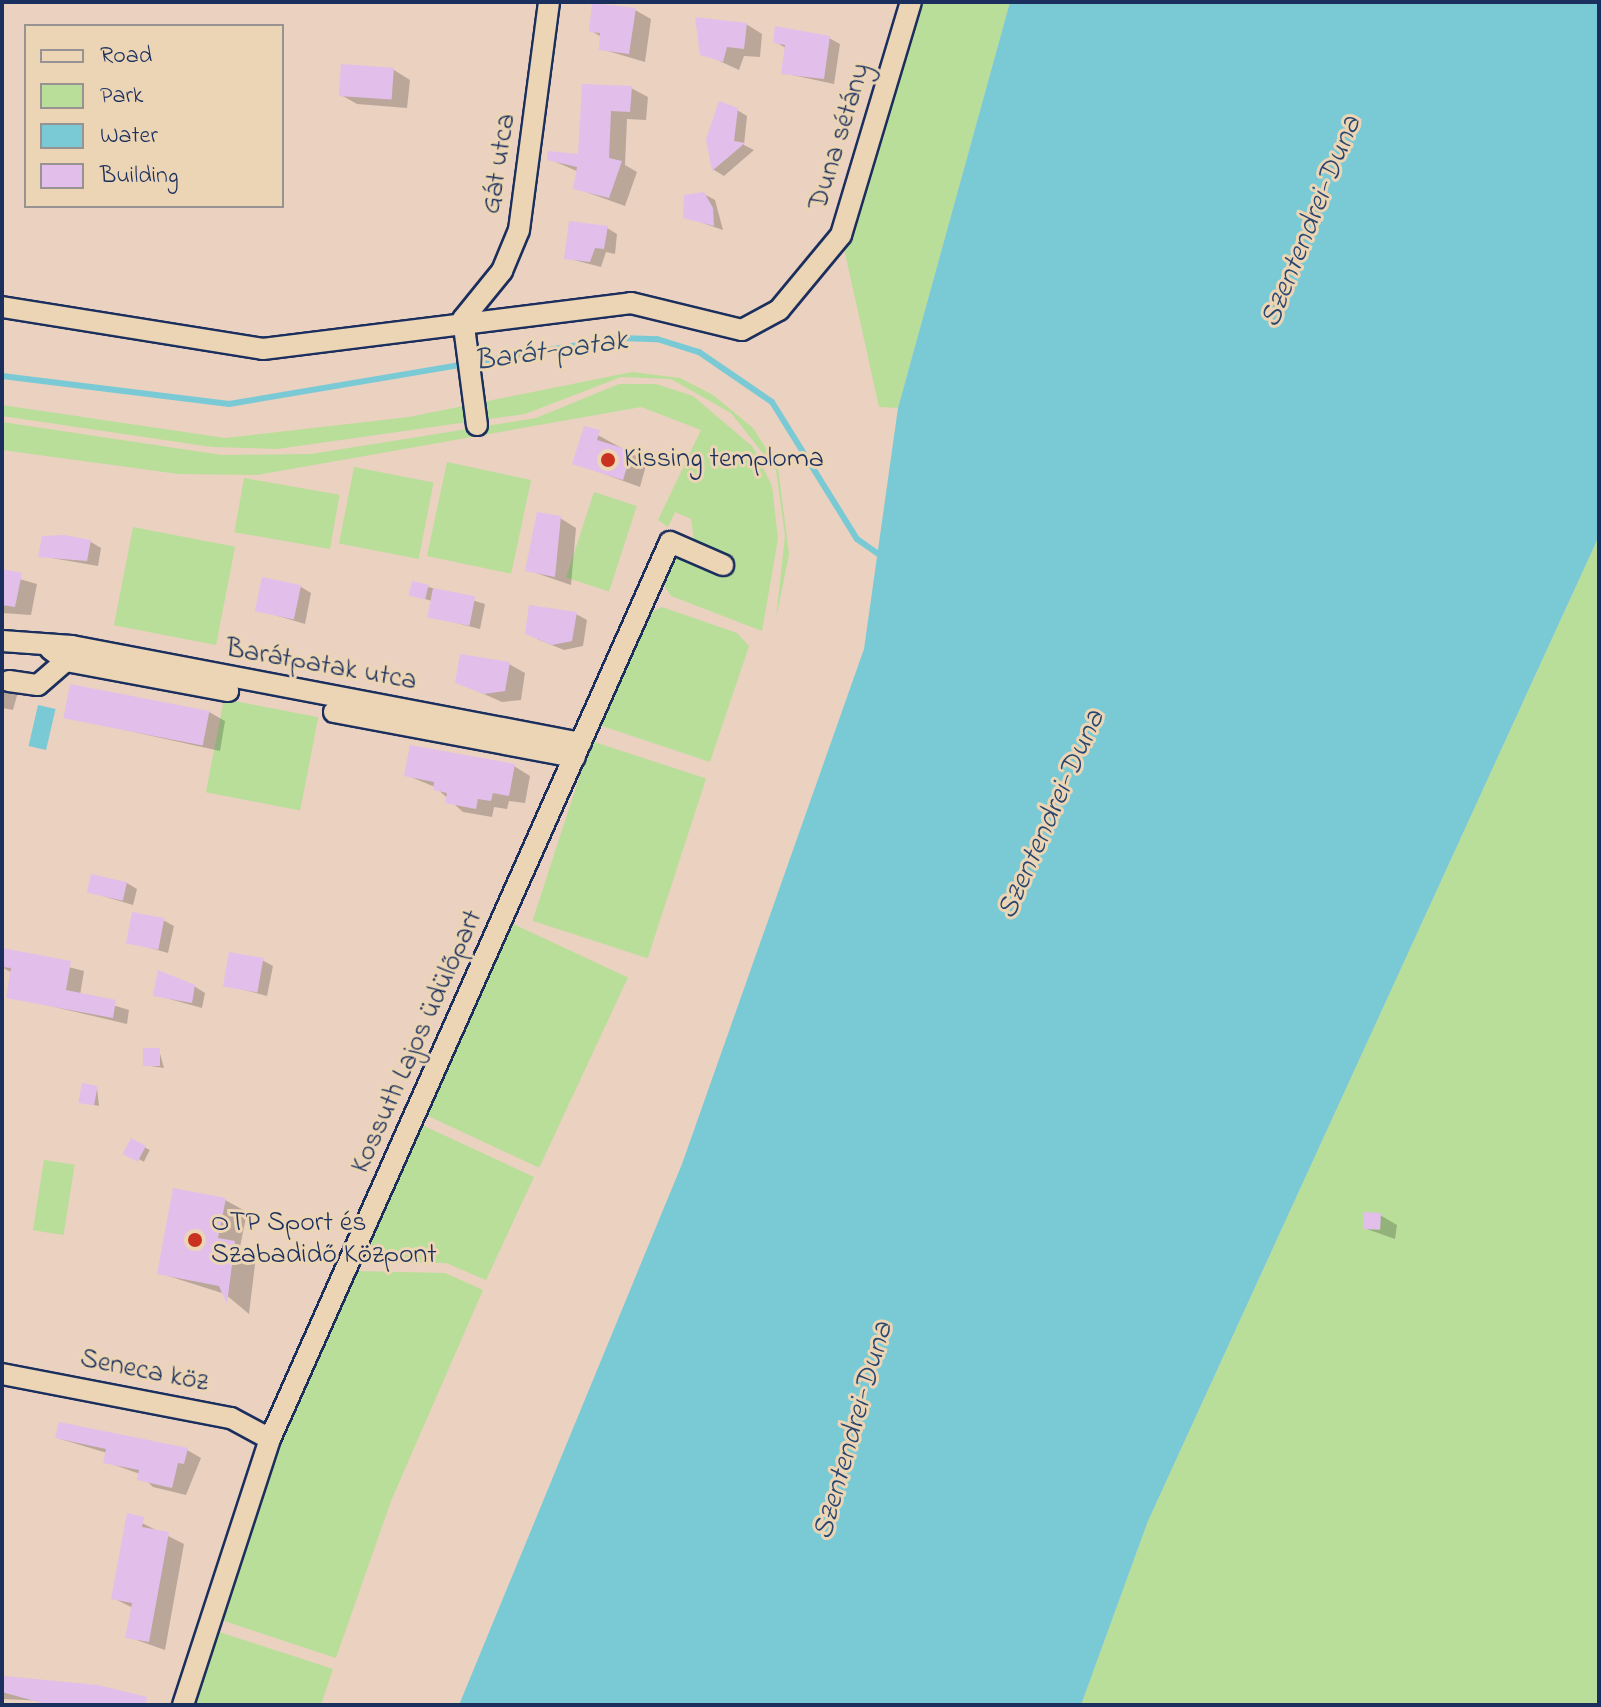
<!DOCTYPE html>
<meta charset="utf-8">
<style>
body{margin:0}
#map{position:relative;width:1601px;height:1707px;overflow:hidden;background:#ead1c0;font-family:"Indie Flower",sans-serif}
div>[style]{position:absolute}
.green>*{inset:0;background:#b8de9a;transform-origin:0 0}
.water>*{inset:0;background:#7acad5;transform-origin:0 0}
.shadow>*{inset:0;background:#0003;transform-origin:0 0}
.stream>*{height:6px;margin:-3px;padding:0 3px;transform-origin:3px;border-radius:3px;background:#7acad5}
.building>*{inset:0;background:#e2bfea;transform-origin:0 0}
.roads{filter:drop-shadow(2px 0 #1b2f5e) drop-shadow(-2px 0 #1b2f5e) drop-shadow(0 2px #1b2f5e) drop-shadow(0 -2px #1b2f5e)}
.minor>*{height:20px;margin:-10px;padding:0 10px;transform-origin:10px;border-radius:10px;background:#ecd5b5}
.dots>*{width:22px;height:22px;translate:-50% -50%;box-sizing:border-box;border:4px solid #ecd5b5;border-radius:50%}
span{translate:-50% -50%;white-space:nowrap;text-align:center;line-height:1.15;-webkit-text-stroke:6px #ecd5b5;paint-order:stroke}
.street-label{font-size:28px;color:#1b2f5e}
.poi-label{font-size:28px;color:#1b2f5e}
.left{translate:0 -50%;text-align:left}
.water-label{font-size:30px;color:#294670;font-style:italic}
.frame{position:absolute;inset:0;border:4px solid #1b2f5e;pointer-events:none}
.legend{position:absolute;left:24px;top:24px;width:260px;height:184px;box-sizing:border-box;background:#ecd5b5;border:2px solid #989392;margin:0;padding:10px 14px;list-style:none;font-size:24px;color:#1b2f5e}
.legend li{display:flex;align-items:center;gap:16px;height:40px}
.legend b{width:40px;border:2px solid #989392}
</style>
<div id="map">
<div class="green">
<div style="clip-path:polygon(911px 2px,1010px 2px,898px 408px,879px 407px,841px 235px)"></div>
<div style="clip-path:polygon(632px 372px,680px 378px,713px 395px,753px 428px,778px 467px,789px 554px,776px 619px,785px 536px,776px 470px,731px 413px,671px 379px,621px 377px,525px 414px,277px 449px,212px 447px,2px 416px,2px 405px,225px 438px,409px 417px)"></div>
<div style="clip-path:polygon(619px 384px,656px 384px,693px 396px,753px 447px,772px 486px,778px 539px,762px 631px,671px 596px,663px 584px,665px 565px,678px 557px,697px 562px,691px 519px,675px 512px,668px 527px,658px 520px,701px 430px,641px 407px,257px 475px,179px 474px,2px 450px,2px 422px,222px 455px,311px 454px,536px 418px)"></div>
<div style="left:447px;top:462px;width:86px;height:96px;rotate:12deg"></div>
<div style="left:354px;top:467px;width:81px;height:78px;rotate:11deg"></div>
<div style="left:244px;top:478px;width:97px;height:55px;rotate:10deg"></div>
<div style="left:594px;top:492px;width:45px;height:90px;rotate:18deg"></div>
<div style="left:133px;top:527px;width:104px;height:100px;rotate:11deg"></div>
<div style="clip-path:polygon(1599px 536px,1599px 1705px,1081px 1705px,1148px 1521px)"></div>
<div style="clip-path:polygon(662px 607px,737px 633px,749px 646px,710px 762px,599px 725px,649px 613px)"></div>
<div style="left:224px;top:699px;width:96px;height:95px;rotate:11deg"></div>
<div style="left:591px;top:741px;width:121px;height:189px;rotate:18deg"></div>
<div style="left:511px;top:923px;width:129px;height:210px;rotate:25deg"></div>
<div style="clip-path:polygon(422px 1125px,534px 1177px,486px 1280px,446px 1263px,359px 1263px)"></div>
<div style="left:44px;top:1160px;width:31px;height:71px;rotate:9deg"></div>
<div style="clip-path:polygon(356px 1271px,445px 1273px,483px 1290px,391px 1501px,336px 1658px,212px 1617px,275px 1448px)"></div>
<div style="clip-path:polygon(210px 1629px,333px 1669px,321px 1705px,190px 1705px)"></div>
</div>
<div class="water">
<div style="clip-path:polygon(1010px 2px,1599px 2px,1599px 536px,1148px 1521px,1081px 1705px,459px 1705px,682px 1164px,864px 649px,898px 408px)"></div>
<div style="left:38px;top:705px;width:18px;height:42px;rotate:13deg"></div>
</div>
<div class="shadow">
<div style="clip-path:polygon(635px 10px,651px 19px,645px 62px,601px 49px,602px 37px,591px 31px)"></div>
<div style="clip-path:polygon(746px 24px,762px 34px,760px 57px,744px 56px,739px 70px,702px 53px)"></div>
<div style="clip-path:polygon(829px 38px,840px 44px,834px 84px,783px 73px,786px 48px,775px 42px)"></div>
<div style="clip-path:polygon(394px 70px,410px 80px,407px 108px,357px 104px,341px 95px)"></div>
<div style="clip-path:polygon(584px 86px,631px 88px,648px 97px,646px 120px,627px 119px,625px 165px,637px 172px,625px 206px,575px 188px,579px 172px,549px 159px,580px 156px)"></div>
<div style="clip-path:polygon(737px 110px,747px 116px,744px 145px,754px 150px,724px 176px,714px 170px,708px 139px)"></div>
<div style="clip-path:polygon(704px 194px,715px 200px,723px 230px,685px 217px)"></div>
<div style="clip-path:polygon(607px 228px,617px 234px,615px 254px,606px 252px,601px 267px,566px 258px)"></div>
<div style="clip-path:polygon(585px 428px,647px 462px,640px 487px,574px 463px)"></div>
<div style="clip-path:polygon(560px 518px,576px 528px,571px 585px,527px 570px)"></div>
<div style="clip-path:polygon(91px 542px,101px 548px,98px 566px,40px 556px)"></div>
<div style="clip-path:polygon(2px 574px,37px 584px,31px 615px,2px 613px)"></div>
<div style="clip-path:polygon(301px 587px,311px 593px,305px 624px,258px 610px)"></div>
<div style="clip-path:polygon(429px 587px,485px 604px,480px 629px,429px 616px,432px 601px,411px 595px)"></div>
<div style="clip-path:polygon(576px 614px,587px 620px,583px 646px,564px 650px,537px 639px)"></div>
<div style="clip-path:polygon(509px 664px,525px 673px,521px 700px,502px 702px,457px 682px)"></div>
<div style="clip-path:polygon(2px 674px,20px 685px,13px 710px,2px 708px)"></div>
<div style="clip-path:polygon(209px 712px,225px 721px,220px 751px,66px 717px)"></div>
<div style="clip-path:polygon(514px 766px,530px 776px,525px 803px,509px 801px,507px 809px,494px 807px,492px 817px,463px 812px,435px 787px,406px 775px)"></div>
<div style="clip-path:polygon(127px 883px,137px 889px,133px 905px,89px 892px)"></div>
<div style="clip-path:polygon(163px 920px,174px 926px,168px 953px,129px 942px)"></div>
<div style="clip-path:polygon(2px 950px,84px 971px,80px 995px,129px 1010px,127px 1024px,8px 996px,12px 973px,2px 967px)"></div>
<div style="clip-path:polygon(262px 960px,273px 966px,267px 996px,225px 985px)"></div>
<div style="clip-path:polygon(194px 986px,205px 993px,202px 1008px,155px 995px)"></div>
<div style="clip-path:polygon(159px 1050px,164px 1068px,144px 1065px)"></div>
<div style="clip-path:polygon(97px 1088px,99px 1106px,81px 1102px)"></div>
<div style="left:132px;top:1141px;width:20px;height:13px;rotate:27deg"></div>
<div style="clip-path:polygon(225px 1200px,247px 1212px,240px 1247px,256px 1256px,249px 1314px,225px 1294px,159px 1273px)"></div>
<div style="clip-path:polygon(1380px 1215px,1397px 1225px,1395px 1239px,1364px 1228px)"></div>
<div style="clip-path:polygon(57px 1438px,187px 1450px,201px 1458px,186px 1495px,153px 1487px,140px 1474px,106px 1462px,107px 1453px)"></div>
<div style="clip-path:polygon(128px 1516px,184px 1544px,165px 1650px,128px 1637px,133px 1608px,113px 1598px)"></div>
<div style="clip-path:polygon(2px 1677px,123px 1695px,140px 1705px,2px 1699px)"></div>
</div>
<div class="stream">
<div style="left:2px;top:376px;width:229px;rotate:7deg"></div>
<div style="left:229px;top:404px;width:398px;rotate:-9.6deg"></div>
<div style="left:621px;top:338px;width:36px;rotate:2deg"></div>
<div style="left:657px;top:339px;width:44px;rotate:17.2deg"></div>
<div style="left:699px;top:352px;width:88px;rotate:34.4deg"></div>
<div style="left:772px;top:402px;width:161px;rotate:58.2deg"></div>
<div style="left:857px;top:539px;width:32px;rotate:35deg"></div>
</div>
<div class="building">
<div style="clip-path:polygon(592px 3px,636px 8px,629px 54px,599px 50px,600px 33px,589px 32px)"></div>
<div style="clip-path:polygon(695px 17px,747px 23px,744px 49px,727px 47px,723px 62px,700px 55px)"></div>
<div style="clip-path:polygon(775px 26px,830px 36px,824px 79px,781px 74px,785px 45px,773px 43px)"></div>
<div style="left:341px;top:64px;width:53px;height:32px;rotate:4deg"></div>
<div style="clip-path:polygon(582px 84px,632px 86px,630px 112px,611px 111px,609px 158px,622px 161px,609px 198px,573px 189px,577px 167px,547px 160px,548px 151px,578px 154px)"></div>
<div style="clip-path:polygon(719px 101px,738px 108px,734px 141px,745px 143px,712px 171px,706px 139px)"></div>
<div style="clip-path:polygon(704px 192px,713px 208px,714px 226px,683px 218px,684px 195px)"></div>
<div style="clip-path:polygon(569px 221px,608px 226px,604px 249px,595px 248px,590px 262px,564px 259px)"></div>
<div style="clip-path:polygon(584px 426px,600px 430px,597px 440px,632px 451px,623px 480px,572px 464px)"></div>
<div style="clip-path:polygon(537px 512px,561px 516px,555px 577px,525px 571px)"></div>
<div style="clip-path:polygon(64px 535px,91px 540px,87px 561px,38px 557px,42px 536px)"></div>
<div style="clip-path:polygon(2px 569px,22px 573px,15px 607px,2px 605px)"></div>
<div style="left:262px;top:577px;width:40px;height:35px;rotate:12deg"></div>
<div style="left:412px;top:581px;width:17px;height:15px;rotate:13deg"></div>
<div style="left:433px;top:588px;width:43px;height:30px;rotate:11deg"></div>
<div style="clip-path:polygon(529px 605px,577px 612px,572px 641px,552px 645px,525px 634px)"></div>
<div style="clip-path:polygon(460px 654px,510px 662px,505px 691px,484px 694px,455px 683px)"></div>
<div style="left:70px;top:684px;width:142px;height:35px;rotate:11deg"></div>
<div style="clip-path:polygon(410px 745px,515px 764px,509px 796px,493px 793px,491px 801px,478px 799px,476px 809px,445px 803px,447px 793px,433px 790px,434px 782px,404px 776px)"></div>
<div style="left:91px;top:874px;width:37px;height:19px;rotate:13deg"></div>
<div style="left:132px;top:912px;width:33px;height:32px;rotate:11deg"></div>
<div style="clip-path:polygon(2px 948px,71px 961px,66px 990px,116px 1000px,113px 1018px,6px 998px,11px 968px,2px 967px)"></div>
<div style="left:229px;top:952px;width:35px;height:35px;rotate:10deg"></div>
<div style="clip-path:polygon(158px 970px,195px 985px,192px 1003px,153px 996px)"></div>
<div style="left:143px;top:1048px;width:17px;height:18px"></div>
<div style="left:82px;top:1083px;width:16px;height:20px;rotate:11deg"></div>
<div style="left:131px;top:1138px;width:17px;height:18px;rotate:28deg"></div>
<div style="clip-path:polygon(173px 1188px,226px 1198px,218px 1238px,235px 1241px,227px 1304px,219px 1286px,157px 1274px)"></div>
<div style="left:1364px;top:1212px;width:17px;height:17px;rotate:3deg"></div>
<div style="clip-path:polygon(59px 1422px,188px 1448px,184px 1464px,178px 1463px,172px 1488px,137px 1480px,139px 1470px,103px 1463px,106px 1449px,55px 1438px)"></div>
<div style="clip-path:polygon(127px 1513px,144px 1517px,142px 1527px,169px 1532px,149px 1642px,125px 1638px,132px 1603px,111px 1599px)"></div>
<div style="clip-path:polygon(4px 1676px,98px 1685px,147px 1697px,146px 1705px,49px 1705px,2px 1692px)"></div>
</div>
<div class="roads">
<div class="minor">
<div style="left:2px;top:307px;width:264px;rotate:9.1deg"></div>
<div style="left:263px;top:349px;width:371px;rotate:-7.1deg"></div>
<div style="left:631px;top:303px;width:114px;rotate:13.7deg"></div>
<div style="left:742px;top:330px;width:42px;rotate:-28.4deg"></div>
<div style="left:779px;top:310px;width:97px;rotate:-50.4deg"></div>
<div style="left:841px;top:235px;width:243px;rotate:-73.3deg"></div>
<div style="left:463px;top:319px;width:62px;rotate:-50.9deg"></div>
<div style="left:502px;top:271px;width:44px;rotate:-67.5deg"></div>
<div style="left:519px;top:230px;width:230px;rotate:-82.5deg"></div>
<div style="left:463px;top:319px;width:107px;rotate:82.5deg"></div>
<div style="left:2px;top:641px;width:70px;rotate:4.1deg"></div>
<div style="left:72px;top:646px;width:518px;rotate:10.79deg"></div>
<div style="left:50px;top:649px;width:20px;rotate:37deg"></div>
<div style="left:66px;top:661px;width:165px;rotate:10.5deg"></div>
<div style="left:9px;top:681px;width:29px;rotate:8deg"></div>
<div style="left:38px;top:685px;width:37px;rotate:-41deg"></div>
<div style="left:334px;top:712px;width:245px;rotate:10.6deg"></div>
<div style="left:2px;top:1374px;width:233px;rotate:10.9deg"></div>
<div style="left:231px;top:1418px;width:44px;rotate:28.3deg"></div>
<div style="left:183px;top:1705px;width:280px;rotate:-71.9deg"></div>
<div style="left:270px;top:1439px;width:982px;rotate:-65.97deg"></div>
<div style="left:670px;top:542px;width:58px;rotate:23.5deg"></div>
</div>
</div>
<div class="dots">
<div style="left:608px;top:460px;background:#c8321e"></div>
<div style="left:195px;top:1240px;background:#c8321e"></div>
</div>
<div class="street-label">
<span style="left:841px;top:137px;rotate:-73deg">Duna sétány</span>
<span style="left:500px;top:164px;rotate:-81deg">Gát utca</span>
<span style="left:321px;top:666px;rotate:10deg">Barátpatak utca</span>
<span style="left:418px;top:1042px;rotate:-66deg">Kossuth Lajos üdülőpart</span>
<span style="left:144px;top:1372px;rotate:11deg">Seneca köz</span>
</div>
<div class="poi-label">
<span class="left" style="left:624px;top:460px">Kissing temploma</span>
<span class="left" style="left:211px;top:1240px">OTP Sport és<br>Szabadidő Központ</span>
</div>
<div class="water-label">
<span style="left:1312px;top:222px;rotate:-68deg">Szentendrei-Duna</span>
<span style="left:551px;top:352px;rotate:-8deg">Barát-patak</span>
<span style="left:1052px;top:815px;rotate:-66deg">Szentendrei-Duna</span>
<span style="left:854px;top:1431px;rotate:-74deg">Szentendrei-Duna</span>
</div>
<div class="frame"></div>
<ul class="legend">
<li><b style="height:10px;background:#ecd5b5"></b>Road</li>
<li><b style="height:22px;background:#b8de9a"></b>Park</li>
<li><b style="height:22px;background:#7acad5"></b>Water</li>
<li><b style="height:22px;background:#e2bfea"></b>Building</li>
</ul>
</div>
